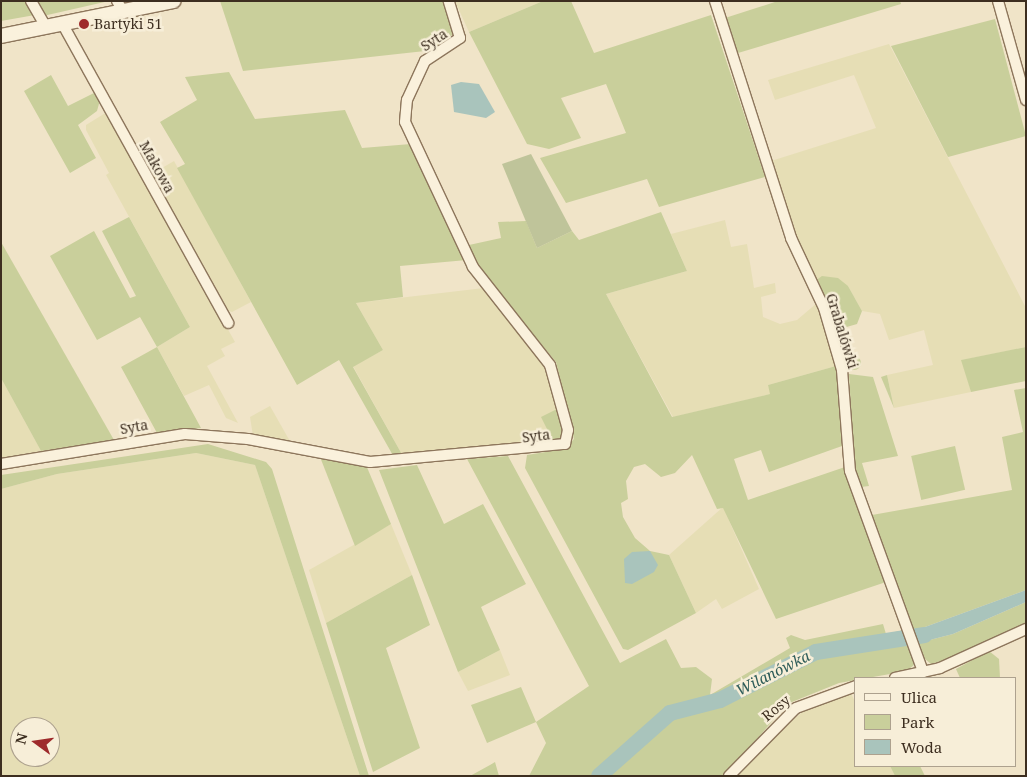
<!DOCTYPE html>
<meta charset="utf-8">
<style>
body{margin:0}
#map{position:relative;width:1027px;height:777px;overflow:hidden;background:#f0e4c8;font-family:"Noto Serif",serif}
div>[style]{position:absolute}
.farmland>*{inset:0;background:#e6deb5}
.green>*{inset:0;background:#c9cf9b;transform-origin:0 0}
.round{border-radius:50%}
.cemetery>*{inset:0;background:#bfc49a}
.water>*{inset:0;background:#a9c4bc}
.river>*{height:16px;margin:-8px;padding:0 8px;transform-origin:8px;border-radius:8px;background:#a9c4bc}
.roads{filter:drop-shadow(1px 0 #8d765c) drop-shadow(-1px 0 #8d765c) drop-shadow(0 1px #8d765c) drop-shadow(0 -1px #8d765c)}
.street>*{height:10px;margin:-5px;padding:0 5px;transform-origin:5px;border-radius:5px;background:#faf1dc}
.secondary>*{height:14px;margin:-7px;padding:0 7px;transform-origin:7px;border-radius:7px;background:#faf1dc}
.dots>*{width:14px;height:14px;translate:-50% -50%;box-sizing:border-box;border:2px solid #f7eed8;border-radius:50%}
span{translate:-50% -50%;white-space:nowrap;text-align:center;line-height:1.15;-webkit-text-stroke:5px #f7eed8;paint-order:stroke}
.poi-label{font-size:14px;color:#3d2e20}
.left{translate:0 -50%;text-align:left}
.street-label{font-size:14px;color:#3d2e20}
.water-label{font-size:15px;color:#2f5d5a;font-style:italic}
.frame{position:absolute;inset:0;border:2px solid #3d2e20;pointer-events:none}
.legend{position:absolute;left:854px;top:677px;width:162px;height:90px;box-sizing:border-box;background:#f7eed8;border:1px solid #ada18e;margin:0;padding:6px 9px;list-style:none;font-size:15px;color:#3d2e20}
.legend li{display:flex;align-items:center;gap:10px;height:25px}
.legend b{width:25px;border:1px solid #ada18e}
.north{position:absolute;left:10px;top:717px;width:50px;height:50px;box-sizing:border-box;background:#f7eed8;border:1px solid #ada18e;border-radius:50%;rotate:284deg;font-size:14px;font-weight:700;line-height:20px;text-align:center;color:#3d2e20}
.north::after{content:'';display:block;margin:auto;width:18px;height:22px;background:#9e2a2b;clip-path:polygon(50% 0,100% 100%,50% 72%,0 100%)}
</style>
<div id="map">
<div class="farmland">
<div style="clip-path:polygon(455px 1px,543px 1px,469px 32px)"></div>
<div style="clip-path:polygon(889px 44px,1026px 308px,1026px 347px,962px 360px,971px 392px,894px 408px,887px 375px,933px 365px,924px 330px,889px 340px,880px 314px,862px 311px,848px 286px,815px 281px,792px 232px,771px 161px,876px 128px,854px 75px,775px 100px,768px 80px)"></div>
<div style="clip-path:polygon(107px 112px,235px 342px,221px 349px,225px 356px,207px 366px,238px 423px,226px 418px,209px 385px,184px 396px,157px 347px,190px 327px,106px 175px,109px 173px,86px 130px,86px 125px)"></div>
<div style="clip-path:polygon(174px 161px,251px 302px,232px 312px,226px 310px,150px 175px)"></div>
<div style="clip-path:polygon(725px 220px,731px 247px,747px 244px,754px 288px,775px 283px,776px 293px,761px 297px,763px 317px,780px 324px,797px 320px,817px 303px,836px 366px,768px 385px,771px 394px,673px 417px,606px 294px,687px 271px,671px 234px)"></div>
<div style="clip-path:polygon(484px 288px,536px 352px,553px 383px,559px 408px,554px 443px,404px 458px,353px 366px,383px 350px,356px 303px)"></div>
<div style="clip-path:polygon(1px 378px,41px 451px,1px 458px)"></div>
<div style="clip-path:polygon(270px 406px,291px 443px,253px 436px,250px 417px)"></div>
<div style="clip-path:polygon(evenodd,196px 453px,255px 465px,360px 776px,1px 776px,1px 489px,57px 474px,196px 453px,20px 727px,50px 727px,50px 757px,20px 757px,20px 727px)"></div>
<div style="clip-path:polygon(723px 507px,759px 589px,722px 609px,716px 599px,696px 613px,669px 555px)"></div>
<div style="clip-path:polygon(391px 524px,412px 575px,326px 623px,309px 570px)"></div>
<div style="clip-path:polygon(500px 650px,510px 675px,468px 691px,458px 672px)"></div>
<div style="clip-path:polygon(851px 694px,856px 703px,856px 766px,890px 766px,895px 776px,738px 776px,786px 725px,814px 703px)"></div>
</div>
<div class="green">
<div style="clip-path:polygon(1px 1px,27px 1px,35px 15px,1px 21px)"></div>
<div style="clip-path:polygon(34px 1px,109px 1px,43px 16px)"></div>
<div style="clip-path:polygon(220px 1px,444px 1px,455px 32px,439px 48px,425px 51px,243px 71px)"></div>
<div style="clip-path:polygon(543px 1px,571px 1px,594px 53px,711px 15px,765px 177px,659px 207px,647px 179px,566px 203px,540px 158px,626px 133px,606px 84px,561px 98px,581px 138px,549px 149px,527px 144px,469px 32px)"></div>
<div style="clip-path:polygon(778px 1px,900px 1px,901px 4px,738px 53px,725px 18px)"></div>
<div style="clip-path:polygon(995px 19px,1026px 136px,948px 157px,891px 46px)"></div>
<div style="clip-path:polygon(229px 72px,255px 119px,345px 110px,362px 148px,411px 144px,467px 260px,400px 266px,403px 297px,356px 303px,383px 350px,353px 367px,404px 458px,395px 459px,339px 360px,297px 385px,177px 168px,185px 164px,160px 122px,197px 100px,185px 77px)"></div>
<div style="clip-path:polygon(51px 75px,68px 106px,96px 92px,100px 100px,97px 111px,78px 125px,96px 158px,70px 173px,24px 91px)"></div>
<div style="clip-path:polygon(661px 212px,687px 271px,606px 294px,672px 417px,770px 394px,768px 385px,836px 366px,842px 446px,769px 472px,761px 450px,734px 459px,748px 500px,845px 467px,886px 582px,776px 619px,723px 508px,717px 509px,692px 455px,675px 473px,661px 477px,645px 464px,634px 467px,626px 481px,628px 499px,621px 503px,623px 517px,635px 538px,650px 551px,669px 555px,696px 613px,628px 650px,623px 649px,525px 468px,527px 455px,564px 449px,574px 439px,556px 362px,481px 273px,469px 245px,501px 238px,498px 222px,526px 221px,537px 248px,572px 231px,579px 240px)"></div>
<div style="clip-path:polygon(129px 217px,190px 327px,157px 347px,201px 428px,157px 433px,121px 367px,157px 347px,140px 317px,97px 340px,50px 256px,94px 231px,130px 298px,136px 296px,102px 231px)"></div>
<div style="clip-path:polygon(1px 242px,114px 440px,41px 451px,1px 378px)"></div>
<div style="clip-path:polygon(822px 276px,838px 278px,848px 286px,862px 311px,857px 324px,836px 330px,815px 281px)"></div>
<div style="clip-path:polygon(1026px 347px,1026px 381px,971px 392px,961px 360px)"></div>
<div class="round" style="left:847px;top:356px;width:14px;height:14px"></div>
<div style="clip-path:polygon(849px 374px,873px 377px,898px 456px,862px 463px,869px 486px,861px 487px,854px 465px)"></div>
<div style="clip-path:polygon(887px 375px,894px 408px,881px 377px)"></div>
<div style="clip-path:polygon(1026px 388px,1026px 590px,914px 631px,872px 515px,1012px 490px,1002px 437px,1023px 432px,1014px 390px)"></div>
<div style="clip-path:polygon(559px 408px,564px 427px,562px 438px,554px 443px,541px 417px)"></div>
<div style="clip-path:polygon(208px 444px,266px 462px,272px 469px,369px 776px,360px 776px,255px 465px,196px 453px,57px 474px,1px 489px,1px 475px)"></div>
<div style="left:955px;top:446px;width:45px;height:45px;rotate:77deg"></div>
<div style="clip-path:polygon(508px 456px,620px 663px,666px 639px,681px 668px,696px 667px,712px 679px,710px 695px,790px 648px,786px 638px,791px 635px,805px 640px,883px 624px,886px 634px,904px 630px,915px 664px,907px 671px,839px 683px,787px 704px,725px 776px,529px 776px,546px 743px,536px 722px,487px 743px,471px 705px,521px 687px,536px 722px,589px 686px,467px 459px)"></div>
<div style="clip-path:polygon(320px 457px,366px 465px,391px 524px,355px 546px)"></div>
<div style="clip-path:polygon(417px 465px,444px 524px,483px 504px,526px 584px,481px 607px,500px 650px,458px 672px,379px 470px)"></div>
<div style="clip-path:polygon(412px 575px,430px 625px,386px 648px,420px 748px,373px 772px,326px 623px)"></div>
<div style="clip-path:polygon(1026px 602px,1026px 625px,944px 660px,931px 664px,924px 658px,918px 643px,953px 634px)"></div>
<div style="clip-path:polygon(989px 651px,999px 659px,1000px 678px,960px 678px,956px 669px)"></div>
<div style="clip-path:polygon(495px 762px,499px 776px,470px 776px,490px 765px)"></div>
<div style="clip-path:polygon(890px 766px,920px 766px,925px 776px,895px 776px)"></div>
</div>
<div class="cemetery">
<div style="clip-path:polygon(531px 154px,572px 231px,537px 248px,502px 164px)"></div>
</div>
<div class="water">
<div style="clip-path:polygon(461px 82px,479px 84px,495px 112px,486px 118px,454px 112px,451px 85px)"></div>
<div style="clip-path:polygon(650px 551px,658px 565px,654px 572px,632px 584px,625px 583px,624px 559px,632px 552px)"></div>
<div style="clip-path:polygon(1026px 590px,1026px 602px,953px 634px,918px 643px,914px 631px)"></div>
</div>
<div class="river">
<div style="left:599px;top:776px;width:95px;rotate:-41.6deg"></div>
<div style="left:670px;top:713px;width:52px;rotate:-14.6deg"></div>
<div style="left:720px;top:700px;width:107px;rotate:-26.6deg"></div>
<div style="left:816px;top:652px;width:110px;rotate:-8.9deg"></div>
</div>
<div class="roads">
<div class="street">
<div style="left:31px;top:1px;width:30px;rotate:60deg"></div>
<div style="left:117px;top:1px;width:12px;rotate:59deg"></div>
<div style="left:715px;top:1px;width:249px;rotate:72.2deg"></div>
<div style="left:791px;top:238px;width:77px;rotate:64.8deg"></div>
<div style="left:824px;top:308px;width:65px;rotate:73.8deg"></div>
<div style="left:842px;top:370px;width:101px;rotate:85.5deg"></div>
<div style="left:850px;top:471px;width:214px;rotate:70deg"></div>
<div style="left:998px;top:1px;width:103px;rotate:74.2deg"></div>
<div style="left:62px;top:23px;width:343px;rotate:61deg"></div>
<div style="left:1px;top:464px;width:186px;rotate:-9.3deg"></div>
<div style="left:185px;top:434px;width:63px;rotate:4.5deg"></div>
<div style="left:248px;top:439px;width:124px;rotate:10.7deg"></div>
<div style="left:370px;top:462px;width:196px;rotate:-5.3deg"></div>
<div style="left:565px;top:444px;width:14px;rotate:-78deg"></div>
<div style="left:568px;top:430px;width:67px;rotate:-105.5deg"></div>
<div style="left:550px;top:365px;width:125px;rotate:-128.2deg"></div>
<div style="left:473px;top:267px;width:160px;rotate:-115.1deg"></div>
<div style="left:405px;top:122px;width:22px;rotate:-85deg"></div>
<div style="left:407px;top:100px;width:43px;rotate:-65.2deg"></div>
<div style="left:425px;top:61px;width:42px;rotate:-33.3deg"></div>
<div style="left:460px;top:38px;width:39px;rotate:-107deg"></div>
<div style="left:895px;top:678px;width:46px;rotate:-12.5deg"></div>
<div style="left:940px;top:668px;width:94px;rotate:-24.4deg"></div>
<div style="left:729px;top:776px;width:95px;rotate:-45.4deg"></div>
<div style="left:796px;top:708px;width:64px;rotate:-20.1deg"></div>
</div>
<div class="secondary">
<div style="left:1px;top:36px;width:176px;rotate:-11.5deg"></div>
</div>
</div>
<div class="dots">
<div style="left:84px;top:24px;background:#9e2a2b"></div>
</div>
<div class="poi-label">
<span class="left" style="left:94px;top:24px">Bartyki 51</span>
</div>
<div class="street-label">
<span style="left:434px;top:40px;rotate:-33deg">Syta</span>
<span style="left:157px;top:167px;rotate:61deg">Makowa</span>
<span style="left:842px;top:331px;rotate:73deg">Grabalówki</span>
<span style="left:134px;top:427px;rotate:-10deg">Syta</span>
<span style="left:536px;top:436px;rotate:-7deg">Syta</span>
<span style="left:776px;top:708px;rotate:-40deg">Rosy</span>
</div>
<div class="water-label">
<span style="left:773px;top:673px;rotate:-27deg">Wilanówka</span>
</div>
<div class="frame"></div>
<ul class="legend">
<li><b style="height:6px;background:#faf1dc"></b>Ulica</li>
<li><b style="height:14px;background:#c9cf9b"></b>Park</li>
<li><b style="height:14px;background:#a9c4bc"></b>Woda</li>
</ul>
<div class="north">N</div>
</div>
